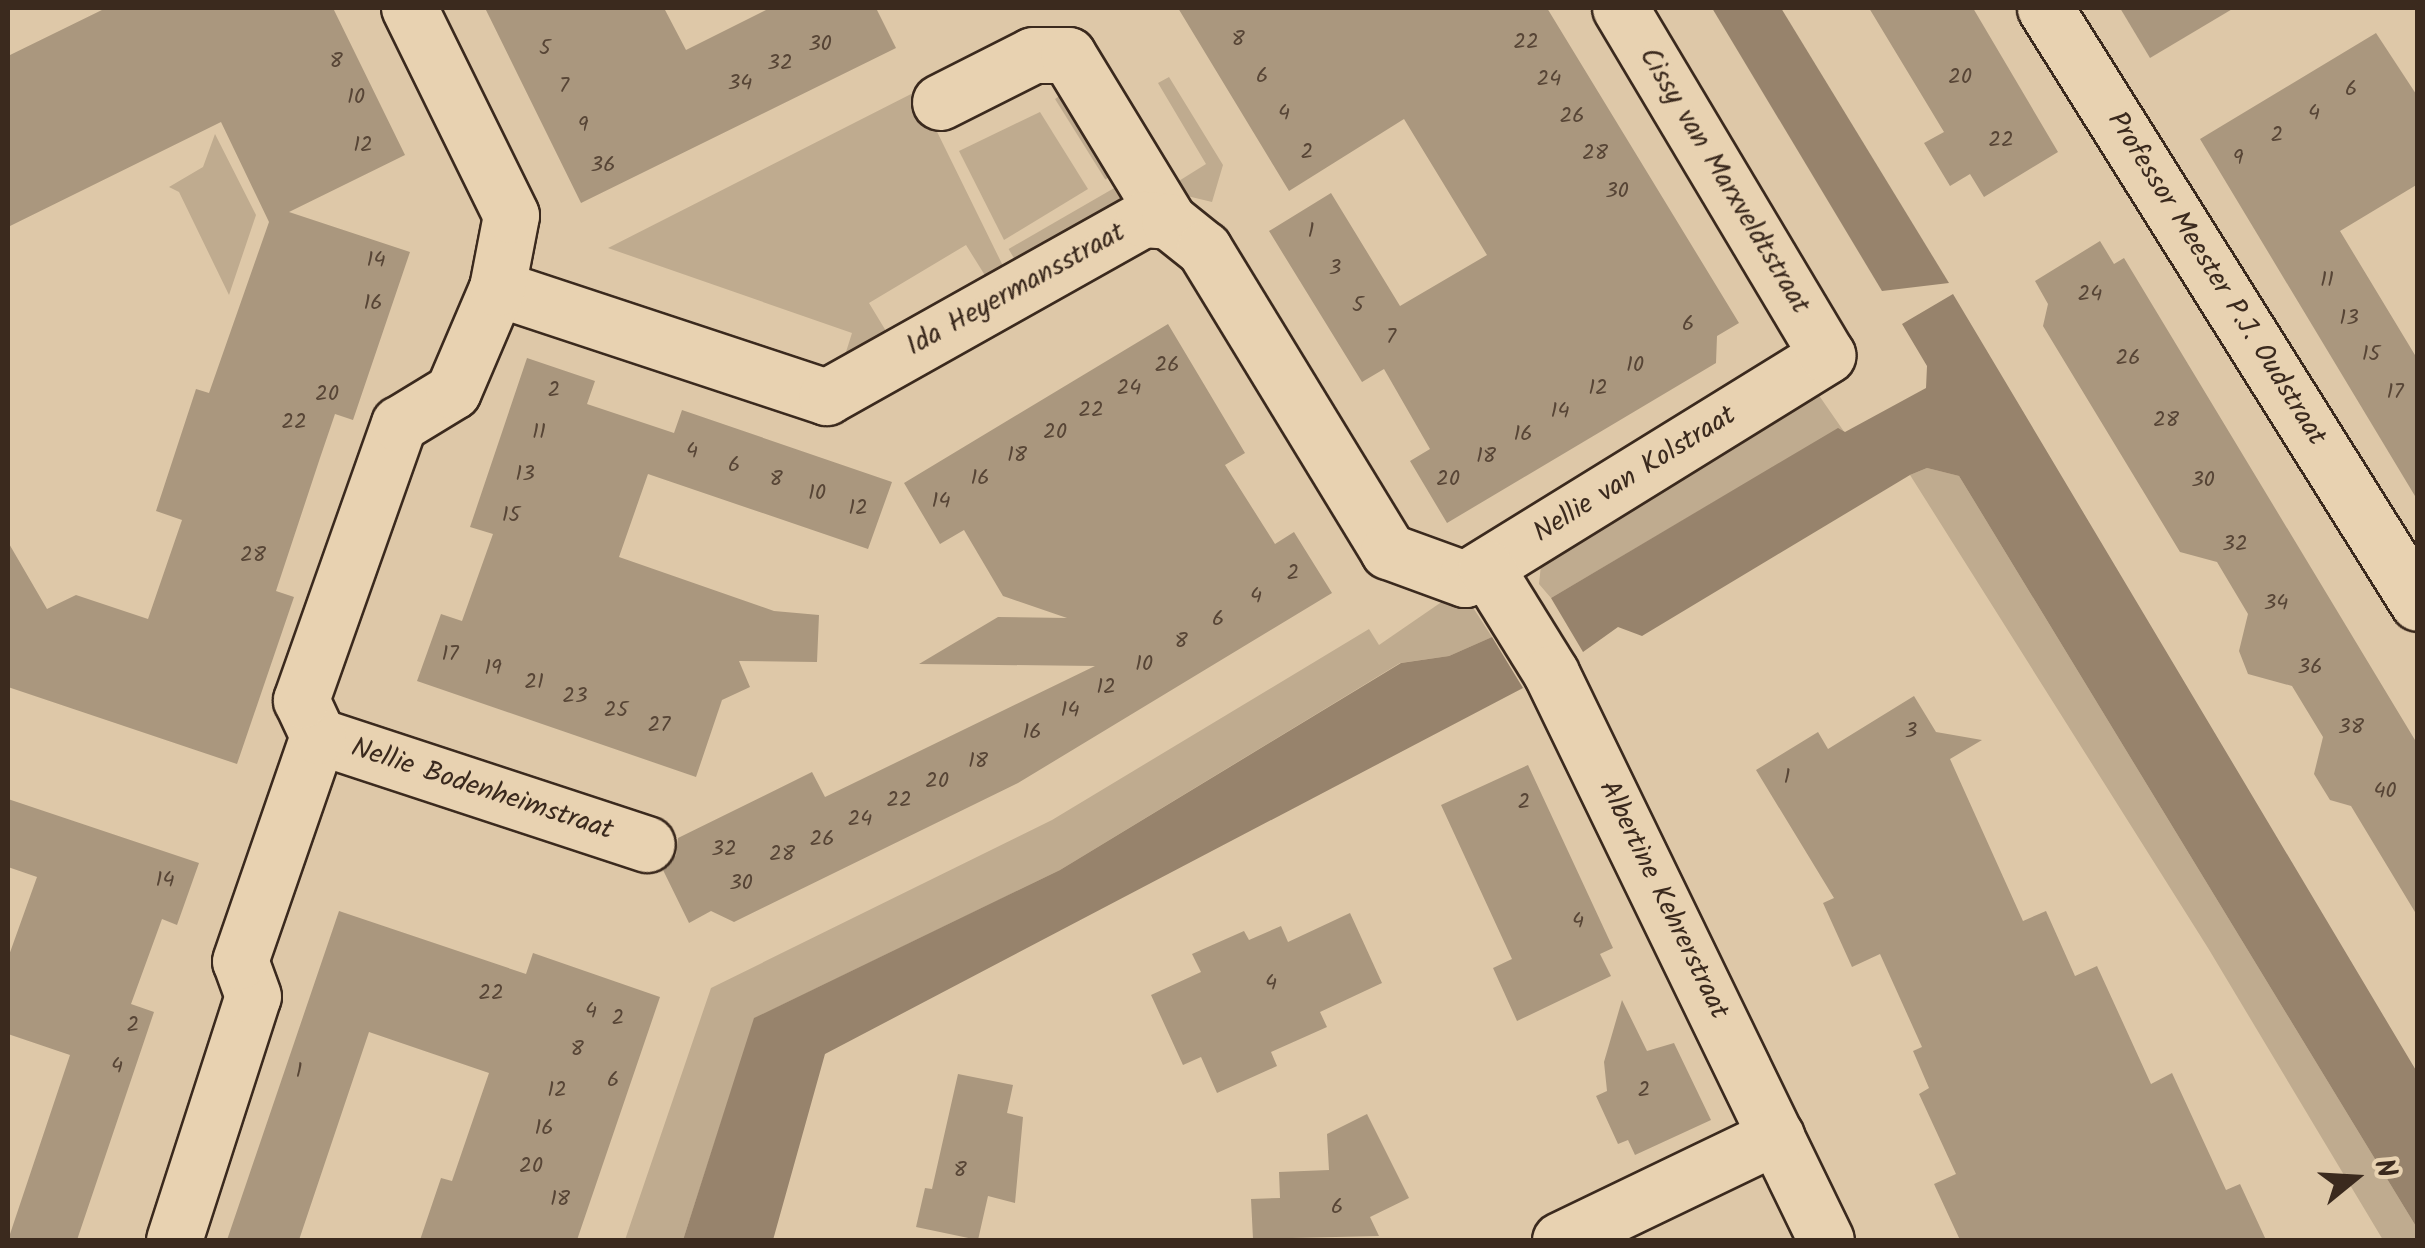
<!DOCTYPE html>
<html>
<head>
<meta charset="utf-8">
<style>
  body { margin:0 }
  #map { position:relative; width:2425px; height:1248px; overflow:hidden; background:#dec8a8; font-family:Kalam,sans-serif }
  div>[style] { position:absolute }
  [style*='--x'] { left:calc(var(--x)*1px); top:calc(var(--y)*1px); width:calc(var(--w)*1px); rotate:calc(var(--a)*1deg) }
  .green>* { inset:0; background:#bfab8f; transform-origin:0 0 }
  .water>* { inset:0; background:#97836c }
  .building>* { inset:0; background:#aa977e }
  .roads { filter:drop-shadow(2px 0 #3b2a1e) drop-shadow(-2px 0 #3b2a1e) drop-shadow(0 2px #3b2a1e) drop-shadow(0 -2px #3b2a1e) }
  .minor>* { height:55px; margin:-27.5px; padding:0 27.5px; transform-origin:27.5px; border-radius:27.5px; background:#e8d2b1 }
  span { translate:-50% -50%; white-space:nowrap; text-align:center; line-height:1.15; -webkit-text-stroke:8px #e8d2b1; paint-order:stroke }
  .number-label { font-size:22px; color:#574536 }
  .number-label span { -webkit-text-stroke-width:0 }
  .street-label { font-size:28px; color:#3b2a1e }
  .frame { position:absolute; inset:0; border:10px solid #3b2a1e; pointer-events:none }
  .north { position:absolute; left:2305px; top:1128px; width:100px; height:100px; -webkit-text-stroke:8px #e8d2b1; paint-order:stroke; rotate:72deg; font-size:28px; font-weight:700; line-height:40px; text-align:center; color:#3b2a1e }
  .north::after { content:''; display:block; margin:auto; width:35px; height:45px; background:#3b2a1e; clip-path:polygon(50% 0,100% 100%,50% 72%,0 100%) }
</style>
</head>
<body>
<div id="map">
  <div class="green">
    <div style="clip-path:polygon(1169px 77px,1223px 165px,1212px 202px,1179px 194px,1174px 184px,1206px 164px,1158px 83px)"></div>
    <div style="clip-path:polygon(917px 91px,1005px 270px,986px 277px,966px 245px,869px 303px,889px 336px,862px 357px,846px 352px,852px 333px,608px 248px)"></div>
    <div style="left:1066px;top:92px;width:95px;height:13px;rotate:58deg"></div>
    <div style="clip-path:polygon(1040px 112px,1088px 189px,1004px 240px,959px 151px)"></div>
    <div style="clip-path:polygon(215px 134px,256px 215px,229px 295px,179px 192px,169px 187px,203px 167px)"></div>
    <div style="left:1116px;top:187px;width:14px;height:124px;rotate:60deg"></div>
    <div style="clip-path:polygon(1818px 394px,1845px 433px,1838px 429px,1551px 598px,1539px 584px,1541px 565px)"></div>
    <div style="clip-path:polygon(1927px 468px,1959px 476px,2417px 1228px,2417px 1240px,2383px 1240px,2208px 948px,1910px 475px)"></div>
    <div style="clip-path:polygon(1443px 601px,1472px 606px,1492px 637px,1449px 656px,1400px 663px,1060px 870px,755px 1018px,683px 1240px,625px 1240px,711px 988px,1052px 820px,1369px 629px,1379px 645px)"></div>
  </div>
  <div class="water">
    <div style="clip-path:polygon(1712px 8px,1781px 8px,1949px 283px,1882px 291px)"></div>
    <div style="clip-path:polygon(1953px 294px,2417px 1072px,2417px 1228px,1959px 476px,1927px 468px,1910px 475px,1642px 636px,1618px 627px,1583px 652px,1551px 598px,1838px 428px,1845px 432px,1926px 388px,1927px 366px,1902px 324px)"></div>
    <div style="clip-path:polygon(1492px 637px,1523px 688px,825px 1054px,773px 1240px,683px 1240px,754px 1018px,1060px 870px,1401px 663px,1449px 656px)"></div>
  </div>
  <div class="building">
    <div style="clip-path:polygon(106px 8px,333px 8px,405px 155px,289px 212px,410px 252px,353px 420px,335px 414px,320px 458px,276px 591px,294px 597px,237px 764px,8px 687px,8px 542px,47px 609px,76px 595px,148px 619px,182px 520px,156px 511px,196px 389px,209px 393px,269px 222px,221px 122px,8px 227px,8px 56px)"></div>
    <div style="clip-path:polygon(485px 8px,664px 8px,686px 50px,770px 8px,876px 8px,896px 48px,581px 203px)"></div>
    <div style="clip-path:polygon(1178px 8px,1547px 8px,1739px 323px,1717px 336px,1716px 363px,1447px 523px,1410px 461px,1430px 449px,1384px 369px,1362px 382px,1269px 231px,1331px 193px,1400px 306px,1487px 255px,1404px 119px,1289px 191px)"></div>
    <div style="clip-path:polygon(1869px 8px,1973px 8px,2058px 152px,1984px 197px,1970px 174px,1950px 186px,1924px 143px,1944px 132px)"></div>
    <div style="clip-path:polygon(2120px 8px,2234px 8px,2150px 58px)"></div>
    <div style="clip-path:polygon(2376px 33px,2418px 97px,2418px 184px,2340px 231px,2418px 360px,2418px 501px,2200px 139px)"></div>
    <div style="clip-path:polygon(2100px 241px,2114px 264px,2124px 258px,2418px 745px,2418px 917px,2351px 806px,2330px 800px,2314px 774px,2323px 737px,2292px 686px,2248px 674px,2239px 651px,2248px 614px,2217px 562px,2180px 552px,2043px 326px,2048px 304px,2035px 281px)"></div>
    <div style="clip-path:polygon(1168px 324px,1245px 453px,1225px 465px,1275px 544px,1294px 532px,1332px 593px,1018px 783px,734px 922px,711px 911px,689px 923px,663px 870px,676px 855px,678px 838px,812px 772px,825px 797px,1095px 666px,919px 664px,998px 617px,1067px 618px,1003px 596px,964px 530px,940px 544px,904px 483px)"></div>
    <div style="clip-path:polygon(527px 358px,595px 381px,587px 404px,674px 433px,682px 410px,892px 482px,868px 549px,648px 474px,619px 557px,774px 611px,819px 615px,817px 662px,739px 661px,750px 687px,722px 700px,696px 777px,417px 681px,441px 614px,462px 621px,493px 534px,470px 527px)"></div>
    <div style="clip-path:polygon(1914px 696px,1936px 732px,1982px 740px,1950px 759px,2023px 921px,2046px 911px,2075px 976px,2097px 966px,2151px 1084px,2172px 1073px,2226px 1190px,2240px 1184px,2266px 1240px,1960px 1240px,1934px 1184px,1956px 1174px,1919px 1094px,1929px 1088px,1913px 1051px,1922px 1047px,1880px 954px,1852px 967px,1823px 903px,1834px 898px,1756px 770px,1818px 732px,1828px 749px)"></div>
    <div style="clip-path:polygon(1528px 765px,1613px 948px,1600px 954px,1611px 976px,1517px 1021px,1493px 968px,1512px 959px,1441px 805px)"></div>
    <div style="clip-path:polygon(8px 799px,199px 863px,177px 925px,162px 919px,131px 1004px,154px 1012px,77px 1240px,8px 1240px,70px 1055px,8px 1034px,8px 958px,37px 877px,8px 867px)"></div>
    <div style="clip-path:polygon(339px 911px,526px 974px,533px 953px,660px 997px,577px 1240px,420px 1240px,441px 1178px,452px 1181px,489px 1073px,369px 1032px,299px 1240px,227px 1240px)"></div>
    <div style="clip-path:polygon(1350px 913px,1382px 983px,1320px 1012px,1327px 1027px,1271px 1052px,1277px 1066px,1217px 1093px,1201px 1057px,1183px 1065px,1151px 995px,1201px 972px,1192px 954px,1244px 931px,1249px 940px,1281px 926px,1288px 942px)"></div>
    <div style="clip-path:polygon(1622px 1000px,1647px 1051px,1674px 1043px,1711px 1120px,1635px 1155px,1628px 1140px,1618px 1144px,1596px 1096px,1607px 1091px,1604px 1062px)"></div>
    <div style="clip-path:polygon(958px 1074px,1013px 1085px,1007px 1113px,1023px 1117px,1015px 1203px,988px 1196px,978px 1240px,916px 1227px,925px 1188px,932px 1189px)"></div>
    <div style="clip-path:polygon(1367px 1114px,1409px 1198px,1370px 1217px,1379px 1236px,1253px 1239px,1251px 1199px,1280px 1198px,1279px 1172px,1329px 1170px,1327px 1134px)"></div>
  </div>
  <div class="roads">
    <div class="minor">
      <div style="--x:2045;--y:8;--w:702;--a:57.92"></div>
      <div style="--x:940;--y:102;--w:104;--a:-26.8"></div>
      <div style="--x:1033;--y:55;--w:35;--a:0"></div>
      <div style="--x:1068;--y:55;--w:194;--a:58.7"></div>
      <div style="--x:497;--y:288;--w:347;--a:18.3"></div>
      <div style="--x:826;--y:397;--w:364;--a:-29.3"></div>
      <div style="--x:1143;--y:219;--w:26;--a:4"></div>
      <div style="--x:1169;--y:221;--w:45;--a:38.7"></div>
      <div style="--x:1204;--y:249;--w:354;--a:58.6"></div>
      <div style="--x:1388;--y:551;--w:82;--a:20"></div>
      <div style="--x:1465;--y:579;--w:426;--a:-31.7"></div>
      <div style="--x:1827;--y:355;--w:404;--a:-120.8"></div>
      <div style="--x:1486;--y:568;--w:123;--a:58.2"></div>
      <div style="--x:1551;--y:673;--w:630;--a:64.13"></div>
      <div style="--x:318;--y:736;--w:346;--a:18.2"></div>
      <div style="--x:174;--y:1240;--w:256;--a:-72.1"></div>
      <div style="--x:253;--y:996;--w:37;--a:-110"></div>
      <div style="--x:240;--y:961;--w:238;--a:-70.9"></div>
      <div style="--x:318;--y:736;--w:40;--a:-115"></div>
      <div style="--x:301;--y:700;--w:293;--a:-70.5"></div>
      <div style="--x:399;--y:424;--w:63;--a:-31.4"></div>
      <div style="--x:453;--y:391;--w:112;--a:-66.9"></div>
      <div style="--x:497;--y:288;--w:74;--a:-79.1"></div>
      <div style="--x:511;--y:215;--w:231;--a:-116.2"></div>
      <div style="--x:1560;--y:1240;--w:240;--a:-25.7"></div>
    </div>
  </div>
  <div class="number-label">
    <span style="left:1238px;top:40px">8</span>
    <span style="left:1526px;top:43px">22</span>
    <span style="left:820px;top:45px">30</span>
    <span style="left:545px;top:49px">5</span>
    <span style="left:336px;top:62px">8</span>
    <span style="left:780px;top:64px">32</span>
    <span style="left:1262px;top:77px">6</span>
    <span style="left:1960px;top:78px">20</span>
    <span style="left:1549px;top:80px">24</span>
    <span style="left:740px;top:84px">34</span>
    <span style="left:564px;top:87px">7</span>
    <span style="left:2351px;top:90px">6</span>
    <span style="left:356px;top:98px">10</span>
    <span style="left:1284px;top:114px">4</span>
    <span style="left:2314px;top:114px">4</span>
    <span style="left:1572px;top:117px">26</span>
    <span style="left:583px;top:126px">9</span>
    <span style="left:2277px;top:136px">2</span>
    <span style="left:2001px;top:141px">22</span>
    <span style="left:363px;top:146px">12</span>
    <span style="left:1307px;top:153px">2</span>
    <span style="left:1595px;top:154px">28</span>
    <span style="left:2238px;top:159px">9</span>
    <span style="left:603px;top:166px">36</span>
    <span style="left:1617px;top:192px">30</span>
    <span style="left:1311px;top:232px">1</span>
    <span style="left:376px;top:261px">14</span>
    <span style="left:1335px;top:269px">3</span>
    <span style="left:2327px;top:281px">11</span>
    <span style="left:2090px;top:295px">24</span>
    <span style="left:373px;top:304px">16</span>
    <span style="left:1358px;top:306px">5</span>
    <span style="left:2349px;top:319px">13</span>
    <span style="left:1688px;top:325px">6</span>
    <span style="left:1391px;top:338px">7</span>
    <span style="left:2371px;top:355px">15</span>
    <span style="left:2128px;top:359px">26</span>
    <span style="left:1167px;top:366px">26</span>
    <span style="left:1635px;top:366px">10</span>
    <span style="left:1129px;top:389px">24</span>
    <span style="left:1598px;top:389px">12</span>
    <span style="left:554px;top:391px">2</span>
    <span style="left:2395px;top:393px">17</span>
    <span style="left:327px;top:395px">20</span>
    <span style="left:1091px;top:411px">22</span>
    <span style="left:1560px;top:412px">14</span>
    <span style="left:2166px;top:421px">28</span>
    <span style="left:294px;top:423px">22</span>
    <span style="left:539px;top:433px">11</span>
    <span style="left:1055px;top:433px">20</span>
    <span style="left:1523px;top:435px">16</span>
    <span style="left:692px;top:452px">4</span>
    <span style="left:1017px;top:456px">18</span>
    <span style="left:1486px;top:457px">18</span>
    <span style="left:734px;top:466px">6</span>
    <span style="left:525px;top:475px">13</span>
    <span style="left:980px;top:479px">16</span>
    <span style="left:776px;top:480px">8</span>
    <span style="left:1448px;top:480px">20</span>
    <span style="left:2203px;top:481px">30</span>
    <span style="left:817px;top:494px">10</span>
    <span style="left:941px;top:502px">14</span>
    <span style="left:858px;top:509px">12</span>
    <span style="left:511px;top:516px">15</span>
    <span style="left:2235px;top:545px">32</span>
    <span style="left:253px;top:556px">28</span>
    <span style="left:1293px;top:574px">2</span>
    <span style="left:1256px;top:597px">4</span>
    <span style="left:2276px;top:604px">34</span>
    <span style="left:1218px;top:620px">6</span>
    <span style="left:1181px;top:642px">8</span>
    <span style="left:450px;top:655px">17</span>
    <span style="left:1144px;top:665px">10</span>
    <span style="left:2310px;top:668px">36</span>
    <span style="left:493px;top:669px">19</span>
    <span style="left:534px;top:683px">21</span>
    <span style="left:1106px;top:688px">12</span>
    <span style="left:575px;top:697px">23</span>
    <span style="left:616px;top:711px">25</span>
    <span style="left:1070px;top:711px">14</span>
    <span style="left:659px;top:726px">27</span>
    <span style="left:2351px;top:728px">38</span>
    <span style="left:1911px;top:732px">3</span>
    <span style="left:1032px;top:733px">16</span>
    <span style="left:978px;top:762px">18</span>
    <span style="left:1787px;top:778px">1</span>
    <span style="left:937px;top:782px">20</span>
    <span style="left:2385px;top:792px">40</span>
    <span style="left:899px;top:801px">22</span>
    <span style="left:1524px;top:803px">2</span>
    <span style="left:860px;top:820px">24</span>
    <span style="left:822px;top:840px">26</span>
    <span style="left:724px;top:850px">32</span>
    <span style="left:782px;top:855px">28</span>
    <span style="left:165px;top:881px">14</span>
    <span style="left:741px;top:884px">30</span>
    <span style="left:1578px;top:922px">4</span>
    <span style="left:1271px;top:984px">4</span>
    <span style="left:491px;top:994px">22</span>
    <span style="left:591px;top:1012px">4</span>
    <span style="left:618px;top:1019px">2</span>
    <span style="left:133px;top:1026px">2</span>
    <span style="left:577px;top:1050px">8</span>
    <span style="left:117px;top:1067px">4</span>
    <span style="left:299px;top:1072px">1</span>
    <span style="left:613px;top:1081px">6</span>
    <span style="left:557px;top:1091px">12</span>
    <span style="left:1644px;top:1091px">2</span>
    <span style="left:544px;top:1129px">16</span>
    <span style="left:531px;top:1167px">20</span>
    <span style="left:960px;top:1171px">8</span>
    <span style="left:560px;top:1200px">18</span>
    <span style="left:1337px;top:1208px">6</span>
  </div>
  <div class="street-label">
    <span style="left:1724px;top:181px;rotate:59deg">Cissy van Marxveldtstraat</span>
    <span style="left:2216px;top:279px;rotate:58deg">Professor Meester P.J. Oudstraat</span>
    <span style="left:1016px;top:290px;rotate:-29deg">Ida Heyermansstraat</span>
    <span style="left:1635px;top:475px;rotate:-32deg">Nellie van Kolstraat</span>
    <span style="left:482px;top:790px;rotate:18deg">Nellie Bodenheimstraat</span>
    <span style="left:1663px;top:900px;rotate:64deg">Albertine Kehrerstraat</span>
  </div>
  <div class="frame"></div>
  <div class="north">N</div>
</div>
</body>
</html>
